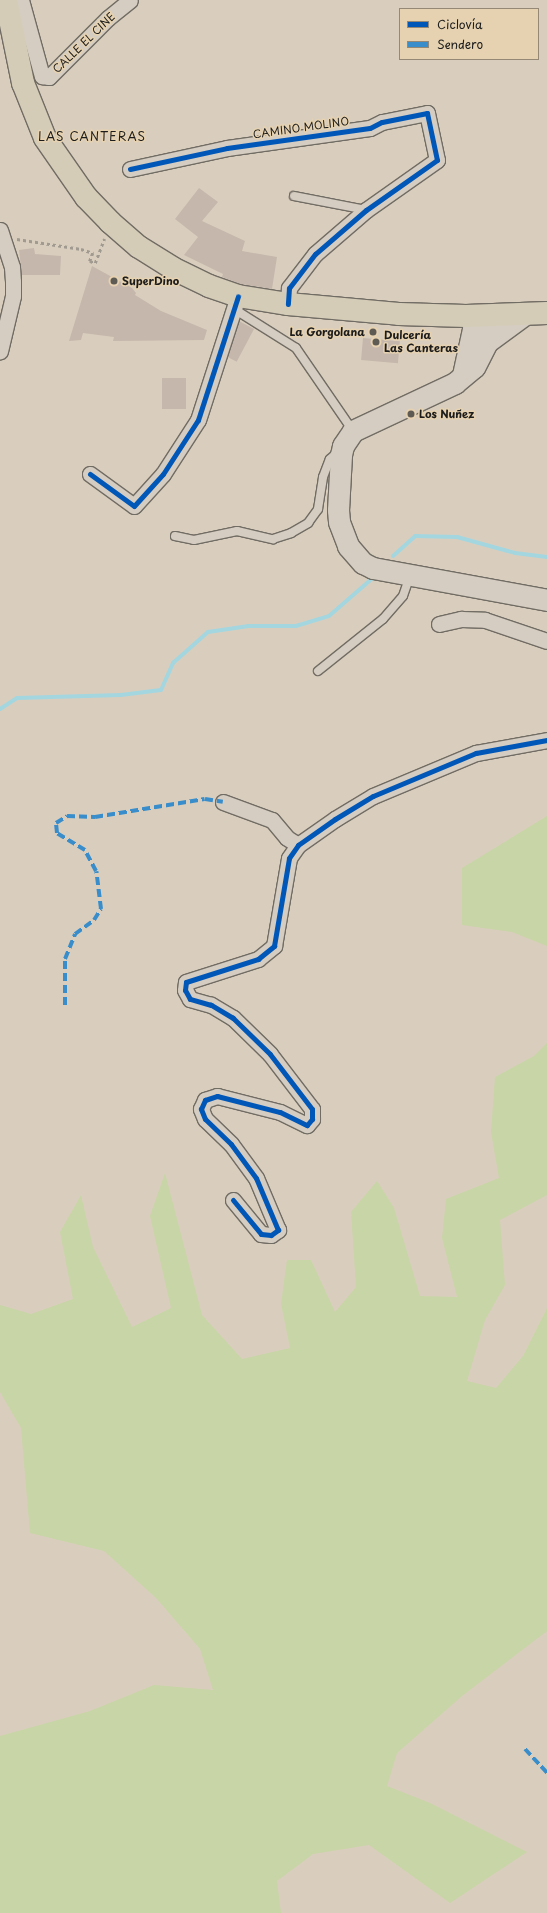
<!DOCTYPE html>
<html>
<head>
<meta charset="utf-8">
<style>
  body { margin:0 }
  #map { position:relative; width:547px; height:1913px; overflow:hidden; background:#d9cebd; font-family:"Playpen Sans",sans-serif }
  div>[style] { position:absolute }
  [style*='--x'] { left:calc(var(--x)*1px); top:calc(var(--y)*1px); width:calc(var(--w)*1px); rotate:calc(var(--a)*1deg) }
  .green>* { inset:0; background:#c8d5a6 }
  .stream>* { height:4px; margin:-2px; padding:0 2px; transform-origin:2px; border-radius:2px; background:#a4d6e0 }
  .building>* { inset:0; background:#c5b7ac; transform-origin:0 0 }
  .path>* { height:2.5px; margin-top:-1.25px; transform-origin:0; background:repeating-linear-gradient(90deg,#a19a90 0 3px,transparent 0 6px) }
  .roads { filter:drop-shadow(1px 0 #716c64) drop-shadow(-1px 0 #716c64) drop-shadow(0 1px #716c64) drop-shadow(0 -1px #716c64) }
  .lane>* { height:8px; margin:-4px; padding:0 4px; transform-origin:4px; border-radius:4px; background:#d5cdc1 }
  .street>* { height:15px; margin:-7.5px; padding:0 7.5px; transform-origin:7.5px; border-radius:7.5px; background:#d5cdc1 }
  .secondary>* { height:21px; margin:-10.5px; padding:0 10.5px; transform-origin:10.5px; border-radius:10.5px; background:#d5cdc1 }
  .primary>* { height:22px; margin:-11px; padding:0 11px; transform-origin:11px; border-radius:11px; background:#d5ccb8 }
  .quiet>* { height:4px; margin-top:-2px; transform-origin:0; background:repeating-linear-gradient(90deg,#388dca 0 8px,transparent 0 12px) }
  .cycleway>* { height:5px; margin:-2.5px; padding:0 2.5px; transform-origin:2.5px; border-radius:2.5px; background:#0057b8 }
  .dots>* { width:11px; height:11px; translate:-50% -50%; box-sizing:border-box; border:2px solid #e6d2b0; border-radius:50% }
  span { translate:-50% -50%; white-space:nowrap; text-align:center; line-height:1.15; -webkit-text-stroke:3px #e6d2b0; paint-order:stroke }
  .street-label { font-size:11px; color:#1c1c1c }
  .poi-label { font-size:11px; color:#1c1c1c; font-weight:700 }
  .left { translate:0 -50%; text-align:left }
  .right { translate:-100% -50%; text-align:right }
  .neighbourhood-label { font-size:12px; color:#1c1c1c; letter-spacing:1px }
  .legend { position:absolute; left:399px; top:8px; width:140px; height:52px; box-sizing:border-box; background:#e6d2b0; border:1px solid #958975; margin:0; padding:5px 7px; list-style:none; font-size:12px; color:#1c1c1c }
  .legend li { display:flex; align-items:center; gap:8px; height:20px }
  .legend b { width:20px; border:1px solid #958975 }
</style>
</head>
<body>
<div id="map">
  <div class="green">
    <div style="clip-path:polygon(547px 816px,547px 946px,512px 932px,462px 925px,462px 868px)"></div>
    <div style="clip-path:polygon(547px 1043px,547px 1195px,500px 1220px,505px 1285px,485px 1320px,467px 1381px,496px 1388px,523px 1356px,547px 1308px,547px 1631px,462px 1696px,397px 1753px,387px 1786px,430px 1803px,527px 1852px,450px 1903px,369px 1845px,313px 1854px,277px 1881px,281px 1913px,0 1913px,0 1736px,90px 1711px,154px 1685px,213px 1690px,200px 1649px,156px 1598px,104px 1551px,30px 1533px,21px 1428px,0 1392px,0 1305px,31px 1314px,73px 1299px,60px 1232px,81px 1195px,93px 1247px,132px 1327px,171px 1308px,150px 1216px,165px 1173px,202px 1315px,242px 1359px,290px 1348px,281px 1304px,287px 1260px,311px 1260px,335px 1312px,356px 1287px,351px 1212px,377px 1181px,394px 1208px,420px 1296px,457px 1297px,442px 1238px,446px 1199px,499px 1178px,491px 1132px,495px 1077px,534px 1056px)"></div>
  </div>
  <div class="stream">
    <div style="--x:393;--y:556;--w:30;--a:-42"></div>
    <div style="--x:415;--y:536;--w:42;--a:1.4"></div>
    <div style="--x:457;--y:537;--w:60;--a:15.4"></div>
    <div style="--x:515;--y:553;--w:32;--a:7"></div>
    <div style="--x:0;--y:709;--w:20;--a:-33"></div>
    <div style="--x:17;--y:698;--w:104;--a:-1.7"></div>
    <div style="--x:121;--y:695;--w:40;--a:-7.1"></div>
    <div style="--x:161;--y:690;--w:30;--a:-66"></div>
    <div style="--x:173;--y:663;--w:47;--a:-41.5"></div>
    <div style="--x:208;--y:632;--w:41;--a:-8.3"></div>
    <div style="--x:249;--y:626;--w:47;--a:0"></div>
    <div style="--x:296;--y:626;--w:34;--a:-17"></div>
    <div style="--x:329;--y:616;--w:61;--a:-41"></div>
  </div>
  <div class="building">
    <div style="clip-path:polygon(199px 188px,218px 202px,202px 221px,245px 241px,242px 251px,277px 257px,272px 289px,241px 284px,222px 277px,223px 274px,184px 255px,198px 237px,175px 219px)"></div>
    <div style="clip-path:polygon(34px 248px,35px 254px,61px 256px,60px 275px,22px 275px,19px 250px)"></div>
    <div style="clip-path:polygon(92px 266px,132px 288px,136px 293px,135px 295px,161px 311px,207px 330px,204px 340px,113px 341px,114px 337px,83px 333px,81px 340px,69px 341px)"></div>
    <div style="left:239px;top:321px;width:17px;height:37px;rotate:28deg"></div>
    <div style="left:363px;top:338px;width:37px;height:22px;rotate:5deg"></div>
    <div style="left:162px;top:378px;width:24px;height:31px"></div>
  </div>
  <div class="path">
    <div style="--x:17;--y:239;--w:65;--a:8.9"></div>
    <div style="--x:81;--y:249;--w:13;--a:18"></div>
    <div style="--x:93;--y:253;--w:9;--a:111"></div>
    <div style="--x:90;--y:261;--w:5;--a:22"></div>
    <div style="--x:95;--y:263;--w:26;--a:-69"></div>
  </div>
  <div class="roads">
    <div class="lane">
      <div style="--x:294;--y:196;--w:73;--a:11"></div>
      <div style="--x:234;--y:309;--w:73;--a:32.2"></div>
      <div style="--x:296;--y:348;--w:101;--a:55.5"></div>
      <div style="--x:175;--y:536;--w:19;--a:12"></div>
      <div style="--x:194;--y:540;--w:44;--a:-11.8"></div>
      <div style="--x:237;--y:531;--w:37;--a:13"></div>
      <div style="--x:273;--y:539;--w:19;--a:-18"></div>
      <div style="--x:291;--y:533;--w:20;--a:-30"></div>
      <div style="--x:308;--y:523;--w:17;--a:-54"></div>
      <div style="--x:318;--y:509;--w:32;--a:-81"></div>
      <div style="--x:323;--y:477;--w:19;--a:-69"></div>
      <div style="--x:330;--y:459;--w:9;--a:-41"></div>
      <div style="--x:318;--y:671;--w:83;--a:-38.7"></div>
      <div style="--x:383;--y:619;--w:30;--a:-49"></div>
      <div style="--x:403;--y:596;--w:21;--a:-71"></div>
    </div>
    <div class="street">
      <div style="--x:21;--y:0;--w:79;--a:74.6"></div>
      <div style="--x:42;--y:76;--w:7;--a:8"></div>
      <div style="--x:49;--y:77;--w:83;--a:-45"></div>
      <div style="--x:108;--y:18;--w:28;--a:-39"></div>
      <div style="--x:130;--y:169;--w:99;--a:-12.2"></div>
      <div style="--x:227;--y:148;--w:144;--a:-8"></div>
      <div style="--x:370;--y:128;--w:13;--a:-27"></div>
      <div style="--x:382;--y:122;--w:46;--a:-11.3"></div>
      <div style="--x:427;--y:113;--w:48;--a:78"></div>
      <div style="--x:437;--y:160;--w:87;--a:144.8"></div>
      <div style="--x:366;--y:210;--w:67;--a:139.2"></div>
      <div style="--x:315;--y:254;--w:43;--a:127.4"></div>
      <div style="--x:289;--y:288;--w:16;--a:94"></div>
      <div style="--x:0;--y:230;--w:39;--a:72"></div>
      <div style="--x:12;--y:267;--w:15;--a:86"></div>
      <div style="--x:13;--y:282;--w:14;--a:90"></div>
      <div style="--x:13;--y:296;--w:57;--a:103.3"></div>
      <div style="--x:90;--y:474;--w:54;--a:36"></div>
      <div style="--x:134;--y:506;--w:43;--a:-47.8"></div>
      <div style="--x:163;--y:474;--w:64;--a:-57.1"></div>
      <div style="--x:198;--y:420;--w:130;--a:-72.1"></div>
      <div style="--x:439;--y:624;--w:23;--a:-13"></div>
      <div style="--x:461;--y:619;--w:24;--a:2"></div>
      <div style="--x:485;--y:620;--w:65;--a:18.7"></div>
      <div style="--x:223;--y:802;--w:52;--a:20.2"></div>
      <div style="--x:272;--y:820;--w:23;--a:50"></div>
      <div style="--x:287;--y:838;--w:13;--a:32"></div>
      <div style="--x:233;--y:1200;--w:44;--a:50.5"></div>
      <div style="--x:261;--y:1234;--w:10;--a:6"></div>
      <div style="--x:271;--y:1235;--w:9;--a:-36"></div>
      <div style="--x:278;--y:1230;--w:56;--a:-112.9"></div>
      <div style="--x:256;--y:1178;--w:42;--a:-126.3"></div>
      <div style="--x:231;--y:1144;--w:36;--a:-136"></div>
      <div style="--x:205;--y:1119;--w:11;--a:-112"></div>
      <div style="--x:201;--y:1109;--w:10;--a:-66"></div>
      <div style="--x:205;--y:1100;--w:13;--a:-18"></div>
      <div style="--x:217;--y:1096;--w:65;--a:14.3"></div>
      <div style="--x:280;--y:1112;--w:30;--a:26"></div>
      <div style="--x:307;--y:1125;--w:8;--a:-50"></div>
      <div style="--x:312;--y:1119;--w:10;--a:-90"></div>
      <div style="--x:312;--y:1109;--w:69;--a:-127.4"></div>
      <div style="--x:270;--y:1054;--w:52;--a:-135.8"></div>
      <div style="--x:233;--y:1018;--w:26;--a:-149"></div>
      <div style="--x:211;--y:1005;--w:22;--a:-164"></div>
      <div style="--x:190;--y:999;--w:10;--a:-119"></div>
      <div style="--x:185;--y:990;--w:8;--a:-83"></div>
      <div style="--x:186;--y:982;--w:76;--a:-17.7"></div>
      <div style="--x:258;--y:959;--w:21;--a:-39"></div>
      <div style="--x:274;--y:946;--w:89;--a:-80.3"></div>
      <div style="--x:289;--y:858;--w:16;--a:-55"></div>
      <div style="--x:298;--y:845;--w:45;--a:-35.1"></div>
      <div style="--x:335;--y:819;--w:44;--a:-31.2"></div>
      <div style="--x:373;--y:796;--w:112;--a:-22.7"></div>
      <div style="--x:476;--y:753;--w:72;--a:-10.4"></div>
    </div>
    <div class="secondary">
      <div style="--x:525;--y:314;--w:47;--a:143.6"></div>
      <div style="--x:487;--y:342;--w:28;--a:117"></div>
      <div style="--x:474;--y:367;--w:25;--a:140"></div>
      <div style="--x:455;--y:383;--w:113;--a:154.8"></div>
      <div style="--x:353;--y:431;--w:18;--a:124"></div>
      <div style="--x:343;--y:446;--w:9;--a:103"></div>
      <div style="--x:341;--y:455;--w:55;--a:93.1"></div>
      <div style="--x:338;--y:510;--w:12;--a:85"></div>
      <div style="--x:339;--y:522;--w:26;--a:69"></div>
      <div style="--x:348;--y:546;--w:23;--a:49"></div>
      <div style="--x:363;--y:563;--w:11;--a:27"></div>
      <div style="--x:373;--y:568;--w:177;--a:10.4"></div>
      <div style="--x:463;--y:375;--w:47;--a:-77.7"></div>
      <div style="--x:473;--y:329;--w:21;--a:-37"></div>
    </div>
    <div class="primary">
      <div style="--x:6;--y:0;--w:85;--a:78.4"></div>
      <div style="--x:23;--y:83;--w:59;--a:68.2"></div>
      <div style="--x:45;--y:138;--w:72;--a:55.2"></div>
      <div style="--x:86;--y:197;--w:35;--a:46"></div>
      <div style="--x:110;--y:222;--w:38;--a:41"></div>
      <div style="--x:139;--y:247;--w:39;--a:32"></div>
      <div style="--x:172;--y:268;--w:41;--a:25.9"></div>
      <div style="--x:209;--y:286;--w:31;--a:19"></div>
      <div style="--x:238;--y:296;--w:51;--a:9.1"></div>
      <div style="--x:288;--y:304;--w:111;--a:5.1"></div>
      <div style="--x:399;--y:314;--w:67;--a:1.7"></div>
      <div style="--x:466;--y:316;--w:81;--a:-2.1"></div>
    </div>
  </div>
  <div class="quiet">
    <div style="--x:65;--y:1005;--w:46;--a:-90"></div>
    <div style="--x:65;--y:959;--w:27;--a:-68"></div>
    <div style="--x:75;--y:934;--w:24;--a:-36"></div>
    <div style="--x:94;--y:920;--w:13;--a:-58"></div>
    <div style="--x:101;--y:909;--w:38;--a:-97"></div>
    <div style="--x:96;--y:871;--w:24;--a:-118"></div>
    <div style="--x:85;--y:850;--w:33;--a:-149"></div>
    <div style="--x:57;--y:833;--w:10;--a:-96"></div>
    <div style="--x:56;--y:823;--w:13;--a:-32"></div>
    <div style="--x:67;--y:816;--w:28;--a:2"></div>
    <div style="--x:95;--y:817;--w:111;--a:-9.3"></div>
    <div style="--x:205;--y:799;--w:18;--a:9"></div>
    <div style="--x:525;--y:1749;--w:33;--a:47"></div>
  </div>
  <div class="cycleway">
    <div style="--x:130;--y:169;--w:99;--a:-12.2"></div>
    <div style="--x:227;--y:148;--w:144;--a:-8"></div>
    <div style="--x:370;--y:128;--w:13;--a:-27"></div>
    <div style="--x:382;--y:122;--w:46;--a:-11.3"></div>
    <div style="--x:427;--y:113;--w:48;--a:78"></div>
    <div style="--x:437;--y:160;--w:87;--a:144.8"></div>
    <div style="--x:366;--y:210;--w:67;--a:139.2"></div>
    <div style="--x:315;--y:254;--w:43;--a:127.4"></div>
    <div style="--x:289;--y:288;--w:16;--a:94"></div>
    <div style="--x:90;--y:474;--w:54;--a:36"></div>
    <div style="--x:134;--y:506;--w:43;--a:-47.8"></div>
    <div style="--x:163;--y:474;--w:64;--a:-57.1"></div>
    <div style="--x:198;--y:420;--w:130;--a:-72.1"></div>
    <div style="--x:233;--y:1200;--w:44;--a:50.5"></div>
    <div style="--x:261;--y:1234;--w:10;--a:6"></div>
    <div style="--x:271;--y:1235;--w:9;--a:-36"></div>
    <div style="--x:278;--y:1230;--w:56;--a:-112.9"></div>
    <div style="--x:256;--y:1178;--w:42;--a:-126.3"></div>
    <div style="--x:231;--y:1144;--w:36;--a:-136"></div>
    <div style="--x:205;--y:1119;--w:11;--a:-112"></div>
    <div style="--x:201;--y:1109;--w:10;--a:-66"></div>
    <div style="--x:205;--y:1100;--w:13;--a:-18"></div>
    <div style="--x:217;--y:1096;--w:65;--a:14.3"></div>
    <div style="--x:280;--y:1112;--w:30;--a:26"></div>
    <div style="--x:307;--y:1125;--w:8;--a:-50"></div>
    <div style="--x:312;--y:1119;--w:10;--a:-90"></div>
    <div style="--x:312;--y:1109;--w:69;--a:-127.4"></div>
    <div style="--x:270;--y:1054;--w:52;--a:-135.8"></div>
    <div style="--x:233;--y:1018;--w:26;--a:-149"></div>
    <div style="--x:211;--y:1005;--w:22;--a:-164"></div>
    <div style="--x:190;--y:999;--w:10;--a:-119"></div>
    <div style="--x:185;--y:990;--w:8;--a:-83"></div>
    <div style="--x:186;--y:982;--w:76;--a:-17.7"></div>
    <div style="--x:258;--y:959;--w:21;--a:-39"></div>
    <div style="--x:274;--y:946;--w:89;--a:-80.3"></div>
    <div style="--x:289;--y:858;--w:16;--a:-55"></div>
    <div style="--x:298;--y:845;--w:45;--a:-35.1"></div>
    <div style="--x:335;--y:819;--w:44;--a:-31.2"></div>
    <div style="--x:373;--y:796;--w:112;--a:-22.7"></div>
    <div style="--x:476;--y:753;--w:72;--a:-10.4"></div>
  </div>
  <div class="dots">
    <div style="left:114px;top:281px;background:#5e5a54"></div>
    <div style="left:373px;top:332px;background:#5e5a54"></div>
    <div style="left:376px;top:342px;background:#5e5a54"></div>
    <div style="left:411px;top:414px;background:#5e5a54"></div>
  </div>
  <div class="street-label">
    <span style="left:84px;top:43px;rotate:-44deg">CALLE EL CINE</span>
    <span style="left:301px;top:128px;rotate:-8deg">CAMINO MOLINO</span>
  </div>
  <div class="poi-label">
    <span class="left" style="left:122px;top:281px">SuperDino</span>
    <span class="right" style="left:365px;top:332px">La Gorgolana</span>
    <span class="left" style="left:384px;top:342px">Dulcería<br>Las Canteras</span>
    <span class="left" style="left:419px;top:414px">Los Nuñez</span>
  </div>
  <div class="neighbourhood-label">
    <span style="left:92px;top:137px">LAS CANTERAS</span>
  </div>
  <ul class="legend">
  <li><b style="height:5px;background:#0057b8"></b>Ciclovía</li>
  <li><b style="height:5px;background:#388dca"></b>Sendero</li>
  </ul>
</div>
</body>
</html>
